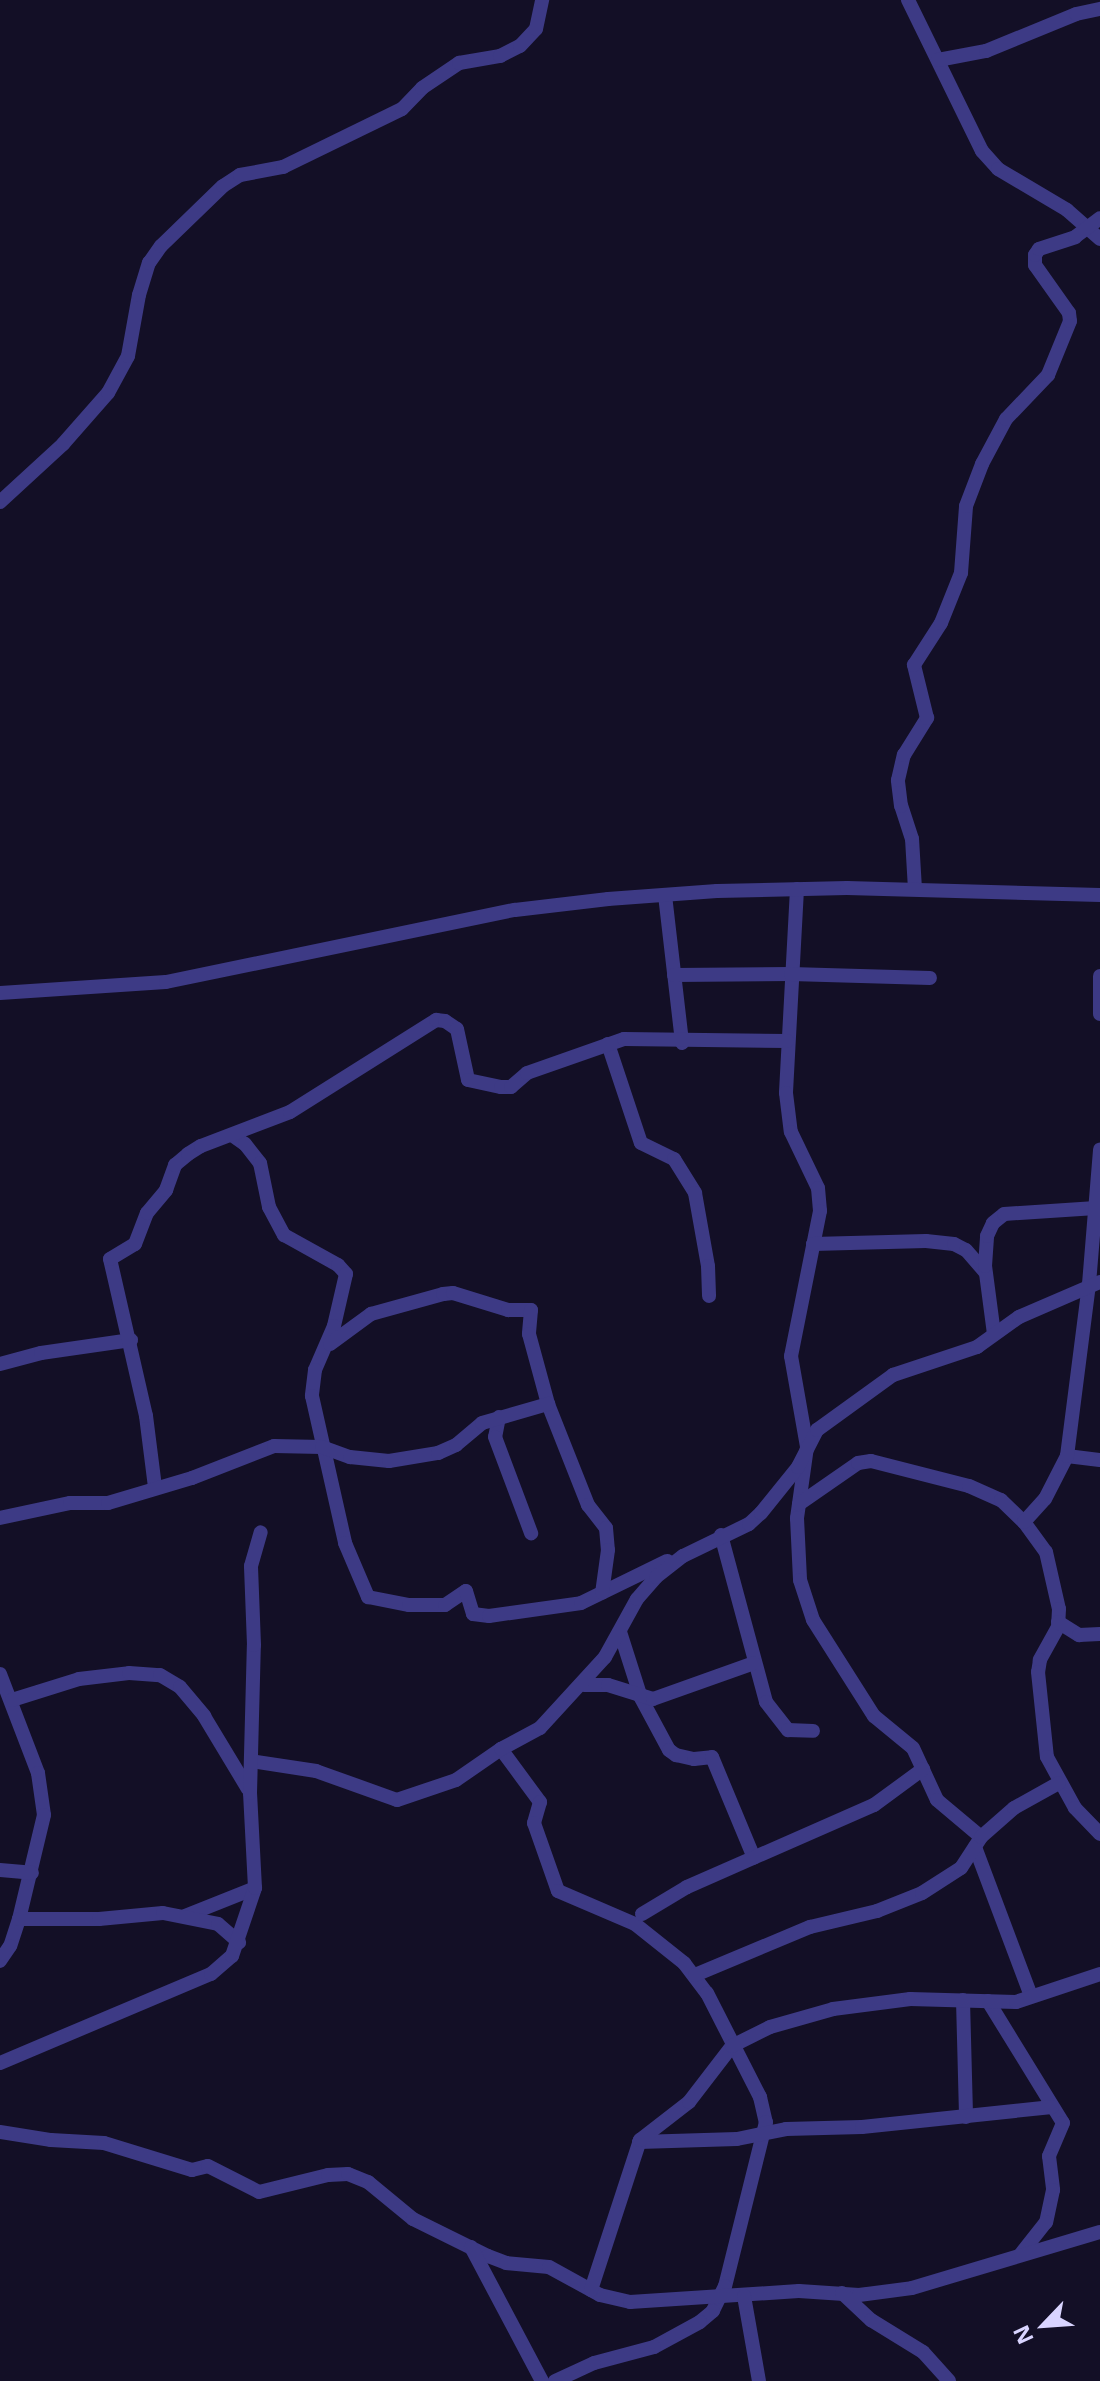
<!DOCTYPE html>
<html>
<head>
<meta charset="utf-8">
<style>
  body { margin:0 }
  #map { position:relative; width:1100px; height:2381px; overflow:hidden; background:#130f26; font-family:"Noto Sans",sans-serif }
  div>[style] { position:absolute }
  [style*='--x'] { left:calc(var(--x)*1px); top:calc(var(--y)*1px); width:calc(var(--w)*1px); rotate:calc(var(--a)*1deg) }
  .minor>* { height:14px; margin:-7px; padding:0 7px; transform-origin:7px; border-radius:7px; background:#3d3a85 }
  span { translate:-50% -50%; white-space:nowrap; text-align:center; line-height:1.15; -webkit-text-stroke:6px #130f26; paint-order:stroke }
  .north { position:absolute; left:1004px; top:2285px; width:80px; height:80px; -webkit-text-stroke:6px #130f26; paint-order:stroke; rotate:245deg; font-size:22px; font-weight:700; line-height:32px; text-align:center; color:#d9d4ff }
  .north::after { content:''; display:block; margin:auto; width:28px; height:36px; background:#d9d4ff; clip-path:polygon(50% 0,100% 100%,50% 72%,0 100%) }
</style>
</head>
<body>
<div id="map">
  <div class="minor">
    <div style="--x:908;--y:0;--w:168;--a:63.9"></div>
    <div style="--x:982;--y:151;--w:24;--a:48"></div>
    <div style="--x:998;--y:169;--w:80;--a:30.7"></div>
    <div style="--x:1067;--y:210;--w:44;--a:41.3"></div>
    <div style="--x:938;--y:60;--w:49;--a:-10.6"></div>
    <div style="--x:986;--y:51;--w:97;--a:-22.3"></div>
    <div style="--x:1076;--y:14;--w:25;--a:-12"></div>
    <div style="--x:0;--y:502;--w:86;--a:-42.6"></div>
    <div style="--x:63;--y:444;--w:68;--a:-48.6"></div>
    <div style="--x:108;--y:393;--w:42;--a:-61.6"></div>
    <div style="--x:128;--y:356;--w:62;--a:-79.8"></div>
    <div style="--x:139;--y:295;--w:34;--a:-73"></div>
    <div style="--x:149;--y:263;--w:21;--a:-55"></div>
    <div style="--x:161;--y:246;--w:86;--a:-44.1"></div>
    <div style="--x:223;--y:186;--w:20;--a:-33"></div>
    <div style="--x:240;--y:175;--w:44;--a:-10.5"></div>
    <div style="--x:283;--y:167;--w:132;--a:-26"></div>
    <div style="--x:402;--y:109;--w:29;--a:-46"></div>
    <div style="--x:422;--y:88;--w:45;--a:-34"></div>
    <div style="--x:459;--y:63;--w:42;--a:-9.7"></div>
    <div style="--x:500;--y:56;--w:22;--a:-27"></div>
    <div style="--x:520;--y:46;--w:23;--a:-47"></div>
    <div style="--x:536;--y:29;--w:30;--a:-78"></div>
    <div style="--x:797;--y:889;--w:204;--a:93.1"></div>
    <div style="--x:786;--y:1093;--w:39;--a:83"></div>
    <div style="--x:791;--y:1132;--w:62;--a:64.3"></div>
    <div style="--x:818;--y:1188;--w:23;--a:85"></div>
    <div style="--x:820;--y:1211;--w:148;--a:101.3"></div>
    <div style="--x:791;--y:1356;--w:92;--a:80"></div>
    <div style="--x:807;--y:1447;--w:72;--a:98"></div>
    <div style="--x:797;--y:1518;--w:62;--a:87.2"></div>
    <div style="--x:800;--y:1580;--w:42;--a:72"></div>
    <div style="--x:813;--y:1620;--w:114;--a:57.6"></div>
    <div style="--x:874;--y:1716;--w:50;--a:39.4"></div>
    <div style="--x:913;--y:1748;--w:57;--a:65.2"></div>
    <div style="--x:937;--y:1800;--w:57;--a:40.1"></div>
    <div style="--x:915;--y:889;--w:50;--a:-93.4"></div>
    <div style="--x:912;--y:839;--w:35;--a:-108"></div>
    <div style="--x:901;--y:806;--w:26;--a:-97"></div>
    <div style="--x:898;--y:780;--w:26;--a:-77"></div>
    <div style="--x:904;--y:755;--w:44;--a:-58.1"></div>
    <div style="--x:927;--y:718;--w:55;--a:-103.8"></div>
    <div style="--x:914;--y:665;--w:50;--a:-57.3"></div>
    <div style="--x:941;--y:623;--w:54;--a:-68.2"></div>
    <div style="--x:961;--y:573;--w:67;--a:-85.7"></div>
    <div style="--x:966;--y:506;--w:45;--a:-69.1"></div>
    <div style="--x:982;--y:464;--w:51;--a:-61.9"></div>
    <div style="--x:1006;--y:419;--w:61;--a:-46.3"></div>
    <div style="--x:1048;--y:375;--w:58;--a:-67.8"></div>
    <div style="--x:1070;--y:321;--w:8;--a:-97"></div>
    <div style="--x:1069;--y:313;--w:59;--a:-125.3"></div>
    <div style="--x:1035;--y:265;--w:10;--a:-90"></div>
    <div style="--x:1035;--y:255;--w:7;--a:-56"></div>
    <div style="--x:1039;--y:249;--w:38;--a:-18"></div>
    <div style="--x:1075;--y:237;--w:31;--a:-37"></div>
    <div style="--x:665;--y:895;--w:149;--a:83.4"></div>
    <div style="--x:674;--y:975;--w:117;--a:-0.5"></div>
    <div style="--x:791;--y:974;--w:139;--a:1.6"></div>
    <div style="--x:1100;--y:976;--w:38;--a:90"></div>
    <div style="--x:0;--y:993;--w:166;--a:-3.8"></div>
    <div style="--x:166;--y:982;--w:356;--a:-11.7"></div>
    <div style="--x:515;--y:910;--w:94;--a:-6.7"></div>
    <div style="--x:608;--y:899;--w:109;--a:-4.2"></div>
    <div style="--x:717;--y:891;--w:130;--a:-1.3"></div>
    <div style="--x:847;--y:888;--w:253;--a:1.6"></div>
    <div style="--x:608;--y:1044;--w:104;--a:71.6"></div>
    <div style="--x:641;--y:1143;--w:37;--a:26"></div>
    <div style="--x:674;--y:1159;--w:40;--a:58"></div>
    <div style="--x:695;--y:1193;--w:74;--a:79.9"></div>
    <div style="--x:708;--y:1266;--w:30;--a:88"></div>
    <div style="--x:232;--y:1135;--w:16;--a:35"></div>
    <div style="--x:245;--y:1144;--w:24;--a:52"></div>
    <div style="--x:260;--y:1163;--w:45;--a:78.4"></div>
    <div style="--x:269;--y:1207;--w:32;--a:62"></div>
    <div style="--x:284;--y:1235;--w:62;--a:29.1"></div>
    <div style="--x:338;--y:1265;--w:12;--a:48"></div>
    <div style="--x:346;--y:1274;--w:53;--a:103"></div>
    <div style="--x:334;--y:1326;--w:48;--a:113.4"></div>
    <div style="--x:315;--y:1370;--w:26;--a:97"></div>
    <div style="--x:312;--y:1396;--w:151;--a:77.3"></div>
    <div style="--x:345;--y:1543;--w:59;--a:66.9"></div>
    <div style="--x:368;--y:1597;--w:42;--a:11"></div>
    <div style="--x:409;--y:1605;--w:36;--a:0"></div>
    <div style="--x:445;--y:1605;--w:25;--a:-34"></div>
    <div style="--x:466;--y:1591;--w:24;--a:73"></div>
    <div style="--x:473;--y:1614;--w:16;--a:7"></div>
    <div style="--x:489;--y:1616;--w:93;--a:-8"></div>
    <div style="--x:581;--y:1603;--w:96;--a:-26"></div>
    <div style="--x:813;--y:1244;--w:113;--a:-1.5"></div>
    <div style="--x:926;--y:1241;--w:28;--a:6"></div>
    <div style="--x:954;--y:1244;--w:13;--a:27"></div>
    <div style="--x:966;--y:1250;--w:29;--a:49"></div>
    <div style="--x:994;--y:1334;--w:69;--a:-97.5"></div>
    <div style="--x:985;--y:1266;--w:30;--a:-86"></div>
    <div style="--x:987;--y:1236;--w:14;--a:-65"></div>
    <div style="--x:993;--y:1223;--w:14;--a:-39"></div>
    <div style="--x:1004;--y:1214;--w:92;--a:-3.7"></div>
    <div style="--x:330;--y:1344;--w:51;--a:-36.2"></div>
    <div style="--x:371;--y:1314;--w:75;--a:-15.5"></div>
    <div style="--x:443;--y:1294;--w:10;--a:-6"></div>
    <div style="--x:453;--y:1293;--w:58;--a:17.2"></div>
    <div style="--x:508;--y:1310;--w:23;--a:0"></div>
    <div style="--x:531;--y:1310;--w:24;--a:95"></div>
    <div style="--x:529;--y:1334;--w:73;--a:74.8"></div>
    <div style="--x:548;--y:1404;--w:109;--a:68.4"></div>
    <div style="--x:588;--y:1505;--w:29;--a:52"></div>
    <div style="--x:606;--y:1528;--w:22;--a:85"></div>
    <div style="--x:608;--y:1550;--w:43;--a:97.9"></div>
    <div style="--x:0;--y:1364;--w:42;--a:-15"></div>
    <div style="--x:41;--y:1353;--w:91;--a:-8.2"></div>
    <div style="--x:499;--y:1417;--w:20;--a:101"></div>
    <div style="--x:495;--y:1437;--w:103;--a:69.4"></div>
    <div style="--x:1067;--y:1456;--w:33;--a:7"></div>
    <div style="--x:155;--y:1487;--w:72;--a:-97.2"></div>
    <div style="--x:146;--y:1416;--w:161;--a:-102.9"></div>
    <div style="--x:110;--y:1259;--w:29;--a:-31"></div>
    <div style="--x:135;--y:1244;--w:33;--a:-69"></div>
    <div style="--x:147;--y:1213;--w:30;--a:-50"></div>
    <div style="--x:166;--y:1190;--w:27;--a:-70"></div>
    <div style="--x:175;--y:1165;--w:17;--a:-40"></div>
    <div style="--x:188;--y:1154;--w:15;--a:-32"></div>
    <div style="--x:201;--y:1146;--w:95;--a:-20.9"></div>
    <div style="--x:290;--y:1112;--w:173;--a:-32.2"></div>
    <div style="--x:436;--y:1020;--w:9;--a:6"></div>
    <div style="--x:445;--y:1021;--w:14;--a:34"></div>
    <div style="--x:457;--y:1029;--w:52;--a:77.8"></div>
    <div style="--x:468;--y:1080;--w:34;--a:12"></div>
    <div style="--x:501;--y:1087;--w:10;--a:0"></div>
    <div style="--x:511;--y:1087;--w:21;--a:-41"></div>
    <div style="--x:527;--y:1073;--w:103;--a:-19.3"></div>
    <div style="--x:624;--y:1039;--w:163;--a:0.7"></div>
    <div style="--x:799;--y:1504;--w:72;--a:-34.8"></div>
    <div style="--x:858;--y:1463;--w:13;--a:-9"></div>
    <div style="--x:871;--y:1461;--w:101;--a:14.3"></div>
    <div style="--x:969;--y:1486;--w:35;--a:24"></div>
    <div style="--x:1001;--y:1500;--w:32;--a:44"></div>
    <div style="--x:1024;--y:1522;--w:37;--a:54"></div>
    <div style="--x:1046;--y:1552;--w:58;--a:77.2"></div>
    <div style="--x:1059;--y:1609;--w:18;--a:93"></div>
    <div style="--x:1058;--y:1627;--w:38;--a:119"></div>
    <div style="--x:1040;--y:1660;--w:12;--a:99"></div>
    <div style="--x:1038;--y:1672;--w:85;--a:84"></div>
    <div style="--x:1047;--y:1757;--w:58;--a:61.2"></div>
    <div style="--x:1075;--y:1808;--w:36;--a:46"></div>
    <div style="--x:0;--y:1518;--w:72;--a:-12.1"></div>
    <div style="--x:70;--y:1503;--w:38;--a:0"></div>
    <div style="--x:108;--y:1503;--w:88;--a:-16.6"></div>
    <div style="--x:192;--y:1478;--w:88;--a:-21.3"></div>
    <div style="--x:274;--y:1446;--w:48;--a:1.2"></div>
    <div style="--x:322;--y:1447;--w:30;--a:20"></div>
    <div style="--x:350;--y:1457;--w:39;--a:6"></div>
    <div style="--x:389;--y:1461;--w:50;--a:-9.3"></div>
    <div style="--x:438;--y:1453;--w:20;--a:-24"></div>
    <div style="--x:456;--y:1445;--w:34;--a:-40"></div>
    <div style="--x:482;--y:1423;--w:69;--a:-16.1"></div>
    <div style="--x:1024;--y:1522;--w:31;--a:-48"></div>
    <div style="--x:1045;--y:1499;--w:48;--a:-62.9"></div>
    <div style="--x:1067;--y:1456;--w:173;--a:-82.7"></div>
    <div style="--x:1089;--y:1284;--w:135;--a:-85.3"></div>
    <div style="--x:721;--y:1535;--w:173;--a:74.9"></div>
    <div style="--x:766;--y:1702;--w:36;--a:52"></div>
    <div style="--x:788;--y:1730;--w:25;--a:2"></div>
    <div style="--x:1058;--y:1622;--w:25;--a:32"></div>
    <div style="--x:1079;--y:1635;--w:21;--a:-3"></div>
    <div style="--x:620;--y:1632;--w:69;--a:72.3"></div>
    <div style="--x:641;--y:1698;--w:59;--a:61.7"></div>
    <div style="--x:669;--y:1750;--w:9;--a:36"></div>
    <div style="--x:676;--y:1755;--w:18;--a:13"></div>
    <div style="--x:694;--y:1759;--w:18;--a:-6"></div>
    <div style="--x:712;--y:1757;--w:109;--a:67.4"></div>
    <div style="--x:0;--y:1674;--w:106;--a:69"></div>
    <div style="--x:38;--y:1773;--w:42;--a:81.9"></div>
    <div style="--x:44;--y:1815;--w:107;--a:103.5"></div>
    <div style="--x:19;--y:1919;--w:28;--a:108"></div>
    <div style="--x:10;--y:1946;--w:18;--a:124"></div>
    <div style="--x:584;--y:1685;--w:24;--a:0"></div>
    <div style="--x:608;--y:1685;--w:47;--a:17.3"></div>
    <div style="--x:653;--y:1699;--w:107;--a:-19.6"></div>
    <div style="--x:12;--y:1700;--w:70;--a:-17.4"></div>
    <div style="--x:79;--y:1679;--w:50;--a:-6.8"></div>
    <div style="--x:129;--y:1673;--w:31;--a:4"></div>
    <div style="--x:160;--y:1675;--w:23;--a:31"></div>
    <div style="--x:180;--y:1687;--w:38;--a:50"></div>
    <div style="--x:204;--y:1716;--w:85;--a:58.9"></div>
    <div style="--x:501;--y:1749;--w:66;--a:53.7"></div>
    <div style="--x:540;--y:1802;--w:22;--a:106"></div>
    <div style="--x:534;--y:1823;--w:72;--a:70.6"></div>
    <div style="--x:558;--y:1891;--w:84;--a:23.2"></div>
    <div style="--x:635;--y:1924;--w:63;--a:38.5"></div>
    <div style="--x:684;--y:1963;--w:38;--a:53"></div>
    <div style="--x:707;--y:1993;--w:117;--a:63"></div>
    <div style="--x:760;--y:2097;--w:26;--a:77"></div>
    <div style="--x:766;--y:2122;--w:169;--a:104"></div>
    <div style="--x:725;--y:2286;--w:28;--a:116"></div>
    <div style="--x:713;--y:2311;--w:17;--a:140"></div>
    <div style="--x:700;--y:2322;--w:52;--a:151.5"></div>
    <div style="--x:654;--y:2347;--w:62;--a:165.1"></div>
    <div style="--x:594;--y:2363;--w:43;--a:155.2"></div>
    <div style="--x:251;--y:1761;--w:66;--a:8.7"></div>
    <div style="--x:316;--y:1771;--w:86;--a:19.7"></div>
    <div style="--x:397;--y:1800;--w:62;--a:-18.7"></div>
    <div style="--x:456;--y:1780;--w:55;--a:-34.6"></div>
    <div style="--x:501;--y:1749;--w:44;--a:-28.3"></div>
    <div style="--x:540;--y:1728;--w:96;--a:-47.5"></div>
    <div style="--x:605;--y:1657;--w:66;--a:-61.1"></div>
    <div style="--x:637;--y:1599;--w:29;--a:-49"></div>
    <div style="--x:656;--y:1577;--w:34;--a:-38"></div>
    <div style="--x:683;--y:1556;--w:73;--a:-25.9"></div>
    <div style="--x:749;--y:1524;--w:16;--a:-43"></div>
    <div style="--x:761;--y:1513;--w:59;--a:-51.2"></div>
    <div style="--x:798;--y:1467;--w:42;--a:-62.8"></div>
    <div style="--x:817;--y:1430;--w:94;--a:-35.9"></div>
    <div style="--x:893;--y:1375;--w:89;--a:-18.4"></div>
    <div style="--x:977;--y:1347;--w:52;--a:-35.5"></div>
    <div style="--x:1019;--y:1317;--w:88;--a:-23.4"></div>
    <div style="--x:975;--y:1847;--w:159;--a:69.4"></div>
    <div style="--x:0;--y:1870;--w:32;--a:5"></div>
    <div style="--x:642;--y:1914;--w:52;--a:-31"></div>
    <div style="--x:687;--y:1887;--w:204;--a:-23.7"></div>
    <div style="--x:874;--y:1805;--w:61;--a:-36.3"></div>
    <div style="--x:185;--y:1916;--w:75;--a:-21.8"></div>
    <div style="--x:19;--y:1919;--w:80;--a:0"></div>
    <div style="--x:99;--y:1919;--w:64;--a:-5.4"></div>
    <div style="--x:163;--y:1913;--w:56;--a:11.3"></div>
    <div style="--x:218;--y:1924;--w:28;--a:41"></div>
    <div style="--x:695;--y:1975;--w:125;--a:-22.7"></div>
    <div style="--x:810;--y:1927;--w:69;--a:-13.4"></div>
    <div style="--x:877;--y:1911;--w:48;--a:-21.8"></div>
    <div style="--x:922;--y:1893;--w:46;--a:-32.7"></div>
    <div style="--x:961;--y:1868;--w:37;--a:-57"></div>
    <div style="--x:981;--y:1837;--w:44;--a:-41.3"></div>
    <div style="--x:1014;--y:1808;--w:51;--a:-29.1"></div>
    <div style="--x:963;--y:2000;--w:117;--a:88.5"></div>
    <div style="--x:988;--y:2001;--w:143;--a:58.4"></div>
    <div style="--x:1063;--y:2123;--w:36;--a:113"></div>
    <div style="--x:1049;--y:2156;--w:34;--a:83"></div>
    <div style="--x:1053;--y:2190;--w:33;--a:102"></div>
    <div style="--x:1046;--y:2222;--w:42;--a:128.2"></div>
    <div style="--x:0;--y:2063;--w:229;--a:-22.9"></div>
    <div style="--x:211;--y:1974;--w:28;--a:-41"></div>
    <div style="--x:232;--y:1956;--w:72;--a:-71.3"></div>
    <div style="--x:255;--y:1888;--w:95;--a:-93"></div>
    <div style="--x:250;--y:1793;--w:148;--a:-88.5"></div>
    <div style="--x:254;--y:1645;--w:79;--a:-92.2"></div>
    <div style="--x:251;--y:1566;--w:35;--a:-74"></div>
    <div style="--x:0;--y:2132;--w:52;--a:8.9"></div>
    <div style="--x:51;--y:2140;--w:53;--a:3.2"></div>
    <div style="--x:104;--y:2143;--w:92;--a:17.1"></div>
    <div style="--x:192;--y:2170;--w:16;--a:-14"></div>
    <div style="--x:208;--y:2166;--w:57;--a:27"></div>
    <div style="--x:259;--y:2192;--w:71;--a:-13.8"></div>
    <div style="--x:328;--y:2175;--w:20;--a:-3"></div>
    <div style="--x:348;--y:2174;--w:22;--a:22"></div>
    <div style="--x:368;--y:2182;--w:58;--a:39.4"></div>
    <div style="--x:413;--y:2219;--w:84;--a:26.3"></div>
    <div style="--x:488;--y:2256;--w:19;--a:21"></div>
    <div style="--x:506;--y:2263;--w:43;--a:5.3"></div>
    <div style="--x:549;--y:2267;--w:58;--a:28.8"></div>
    <div style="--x:600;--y:2295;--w:31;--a:13"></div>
    <div style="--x:630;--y:2302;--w:169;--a:-3.7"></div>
    <div style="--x:799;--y:2291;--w:60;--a:3.8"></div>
    <div style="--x:859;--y:2295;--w:53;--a:-7.5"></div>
    <div style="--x:912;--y:2288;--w:196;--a:-16.6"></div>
    <div style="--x:639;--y:2142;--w:98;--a:-1.8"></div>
    <div style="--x:737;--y:2139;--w:50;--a:-11.5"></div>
    <div style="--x:786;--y:2129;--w:76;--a:-1.5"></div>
    <div style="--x:862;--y:2127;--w:191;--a:-6"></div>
    <div style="--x:471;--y:2247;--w:152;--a:62.1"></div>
    <div style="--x:591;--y:2290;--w:158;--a:-71.9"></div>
    <div style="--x:640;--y:2140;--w:62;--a:-37.8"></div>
    <div style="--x:689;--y:2102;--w:71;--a:-52.5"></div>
    <div style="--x:732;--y:2046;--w:42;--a:-26.6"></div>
    <div style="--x:770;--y:2027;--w:66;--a:-15.9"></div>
    <div style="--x:833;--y:2009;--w:78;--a:-7.4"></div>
    <div style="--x:910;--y:1999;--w:106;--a:1.6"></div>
    <div style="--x:1016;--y:2002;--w:89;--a:-18.4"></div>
    <div style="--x:842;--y:2293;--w:40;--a:43"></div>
    <div style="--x:871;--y:2320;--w:61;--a:31.6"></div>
    <div style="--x:923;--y:2352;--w:39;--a:48"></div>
    <div style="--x:744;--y:2296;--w:86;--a:80"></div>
  </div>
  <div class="north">N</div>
</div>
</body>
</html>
